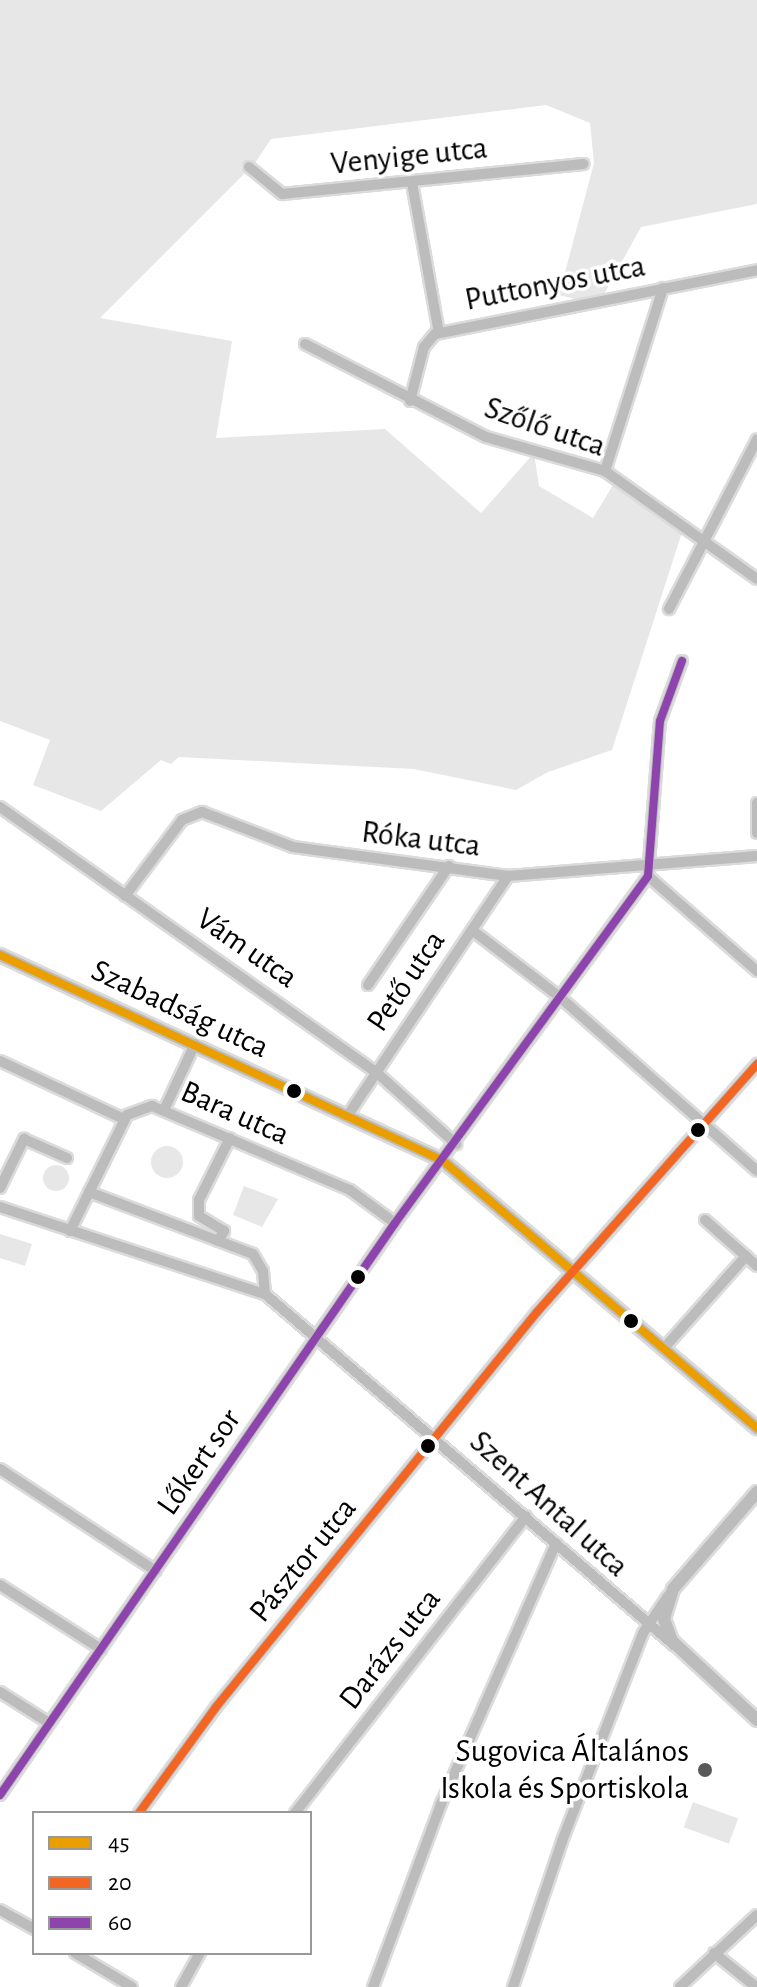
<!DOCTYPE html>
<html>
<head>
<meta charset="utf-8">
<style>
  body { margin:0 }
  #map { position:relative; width:757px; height:1987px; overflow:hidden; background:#fff; font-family:"Alegreya Sans",sans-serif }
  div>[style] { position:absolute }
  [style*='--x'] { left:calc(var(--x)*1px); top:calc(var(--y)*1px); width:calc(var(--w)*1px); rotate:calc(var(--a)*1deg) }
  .green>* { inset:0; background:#e7e7e7; transform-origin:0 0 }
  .round { border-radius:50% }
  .roads { filter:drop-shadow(2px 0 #dbdbdb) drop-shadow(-2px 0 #dbdbdb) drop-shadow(0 2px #dbdbdb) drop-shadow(0 -2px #dbdbdb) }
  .minor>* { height:10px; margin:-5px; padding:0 5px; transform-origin:5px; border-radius:5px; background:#bcbcbc }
  .major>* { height:12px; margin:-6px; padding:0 6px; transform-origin:6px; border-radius:6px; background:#bcbcbc }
  .bus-1>* { height:8px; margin:-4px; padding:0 4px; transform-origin:4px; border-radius:4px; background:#eb9e00 }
  .bus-2>* { height:8px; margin:-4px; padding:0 4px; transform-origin:4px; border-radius:4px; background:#f26522 }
  .bus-3>* { height:8px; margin:-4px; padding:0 4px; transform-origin:4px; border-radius:4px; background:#8e44ad }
  .dots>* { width:22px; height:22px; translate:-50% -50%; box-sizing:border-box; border:4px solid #fff; border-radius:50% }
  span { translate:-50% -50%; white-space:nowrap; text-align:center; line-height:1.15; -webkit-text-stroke:7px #fff; paint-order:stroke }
  .street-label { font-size:32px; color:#000 }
  .poi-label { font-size:32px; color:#000 }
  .right { translate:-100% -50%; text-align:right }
  .legend { position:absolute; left:32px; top:1811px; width:280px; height:144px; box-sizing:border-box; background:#fff; border:2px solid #999; margin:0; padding:10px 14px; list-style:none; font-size:24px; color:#000 }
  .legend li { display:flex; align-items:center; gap:16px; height:40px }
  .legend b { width:40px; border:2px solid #999 }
</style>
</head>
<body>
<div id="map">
  <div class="green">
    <div style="clip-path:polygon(0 0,757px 0,757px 204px,641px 227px,598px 305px,559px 295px,594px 163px,590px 123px,546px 105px,271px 139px,255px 163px,100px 318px,232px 341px,216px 438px,385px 429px,481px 513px,534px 453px,539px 486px,593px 518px,613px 485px,684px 526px,612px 750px,548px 772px,516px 790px,414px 769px,179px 757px,171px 764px,161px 760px,101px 811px,33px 785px,50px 740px,0 721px)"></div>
    <div class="round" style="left:151px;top:1146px;width:32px;height:32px"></div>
    <div class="round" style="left:43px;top:1165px;width:26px;height:26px"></div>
    <div style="clip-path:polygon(244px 1186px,278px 1199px,262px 1227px,233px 1215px)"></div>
    <div style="clip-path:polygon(0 1234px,32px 1244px,25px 1266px,0 1258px)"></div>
    <div style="left:693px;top:1802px;width:48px;height:27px;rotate:20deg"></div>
  </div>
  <div class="roads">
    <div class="minor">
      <div style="--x:249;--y:167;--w:43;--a:39.3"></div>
      <div style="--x:282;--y:194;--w:303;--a:-5.7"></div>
      <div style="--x:412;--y:183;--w:152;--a:79.8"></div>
      <div style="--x:305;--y:344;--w:203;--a:27.2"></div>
      <div style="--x:486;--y:437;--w:124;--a:15.9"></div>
      <div style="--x:605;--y:471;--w:186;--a:35.4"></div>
      <div style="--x:410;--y:401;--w:56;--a:-75.5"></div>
      <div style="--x:424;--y:347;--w:17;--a:-50"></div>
      <div style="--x:435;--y:334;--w:328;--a:-11.2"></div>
      <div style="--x:605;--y:471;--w:192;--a:-72.4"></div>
      <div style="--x:669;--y:609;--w:191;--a:-62.6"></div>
      <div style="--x:757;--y:803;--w:30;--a:90"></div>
      <div style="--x:0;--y:807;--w:460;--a:35.2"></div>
      <div style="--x:376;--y:1072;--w:108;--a:42"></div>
      <div style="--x:648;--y:876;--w:145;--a:41.1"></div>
      <div style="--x:125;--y:896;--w:95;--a:-53.1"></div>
      <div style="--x:182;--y:820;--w:22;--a:-22"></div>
      <div style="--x:202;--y:812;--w:97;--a:21"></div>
      <div style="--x:293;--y:847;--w:217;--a:7.7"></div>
      <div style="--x:508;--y:876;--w:250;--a:-4.6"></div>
      <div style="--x:472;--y:930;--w:112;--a:37.4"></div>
      <div style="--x:561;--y:998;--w:261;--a:41.4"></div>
      <div style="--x:368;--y:985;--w:144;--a:-55.8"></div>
      <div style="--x:0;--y:1061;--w:137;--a:25.1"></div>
      <div style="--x:165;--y:1108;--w:71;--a:-64.9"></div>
      <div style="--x:348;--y:1115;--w:288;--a:-56.2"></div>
      <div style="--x:0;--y:1188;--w:55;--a:-63.9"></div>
      <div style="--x:24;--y:1139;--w:47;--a:23.8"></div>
      <div style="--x:89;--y:1192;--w:175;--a:20.7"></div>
      <div style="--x:253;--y:1254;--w:20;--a:60"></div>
      <div style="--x:263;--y:1271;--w:23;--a:85"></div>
      <div style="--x:0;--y:1207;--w:279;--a:18.2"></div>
      <div style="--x:265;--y:1294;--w:540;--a:40.65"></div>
      <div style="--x:705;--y:1220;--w:69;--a:41.5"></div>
      <div style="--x:70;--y:1231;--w:129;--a:-63.8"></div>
      <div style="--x:127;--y:1115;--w:27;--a:-20"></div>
      <div style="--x:152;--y:1106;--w:215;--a:23"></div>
      <div style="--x:350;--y:1190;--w:56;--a:36.3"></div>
      <div style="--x:218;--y:1241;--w:12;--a:-59"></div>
      <div style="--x:224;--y:1231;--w:29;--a:-149"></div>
      <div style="--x:199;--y:1216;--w:16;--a:-90"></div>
      <div style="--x:199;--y:1200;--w:69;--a:-63.4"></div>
      <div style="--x:665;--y:1347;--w:122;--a:-48.3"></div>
      <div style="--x:0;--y:1469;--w:186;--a:33.2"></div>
      <div style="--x:0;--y:1585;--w:120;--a:32.4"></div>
      <div style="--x:0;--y:1692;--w:58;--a:32.3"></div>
      <div style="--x:0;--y:1795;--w:695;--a:-55.37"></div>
      <div style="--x:395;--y:1223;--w:429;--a:-53.9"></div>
      <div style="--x:648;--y:876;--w:155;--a:-85.6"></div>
      <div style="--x:660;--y:721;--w:64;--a:-69.9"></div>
      <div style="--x:139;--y:1813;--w:131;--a:-54"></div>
      <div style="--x:216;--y:1707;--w:509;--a:-50.9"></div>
      <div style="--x:537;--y:1312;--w:332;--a:-48.4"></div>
      <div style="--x:295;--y:1813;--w:376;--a:-52.1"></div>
      <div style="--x:0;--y:1910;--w:39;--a:29"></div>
      <div style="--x:75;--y:1953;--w:66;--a:30.8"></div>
      <div style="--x:714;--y:1953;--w:54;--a:39"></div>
      <div style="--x:181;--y:1987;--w:39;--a:-61"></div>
      <div style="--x:373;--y:1987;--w:195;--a:-69.6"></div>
      <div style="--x:441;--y:1804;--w:285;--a:-66.2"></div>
      <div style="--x:513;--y:1987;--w:154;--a:-71.4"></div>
      <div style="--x:562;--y:1841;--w:223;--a:-68.7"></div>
      <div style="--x:643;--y:1633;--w:45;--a:-56"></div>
      <div style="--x:680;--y:1987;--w:105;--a:-43.1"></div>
    </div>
    <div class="major">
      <div style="--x:0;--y:955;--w:487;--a:24.9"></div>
      <div style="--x:442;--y:1160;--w:414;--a:40.4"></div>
      <div style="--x:757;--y:1492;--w:128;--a:130.9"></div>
      <div style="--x:673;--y:1589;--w:31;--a:107"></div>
      <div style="--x:664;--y:1619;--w:23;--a:70"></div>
      <div style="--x:672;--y:1641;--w:116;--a:42.9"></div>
    </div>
  </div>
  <div class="bus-1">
    <div style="--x:0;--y:955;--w:487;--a:24.9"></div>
    <div style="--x:442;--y:1160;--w:414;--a:40.4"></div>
  </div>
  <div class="bus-2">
    <div style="--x:139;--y:1813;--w:131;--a:-54"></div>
    <div style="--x:216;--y:1707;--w:509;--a:-50.9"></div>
    <div style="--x:537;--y:1312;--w:332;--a:-48.4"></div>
  </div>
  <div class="bus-3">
    <div style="--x:0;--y:1795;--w:695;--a:-55.37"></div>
    <div style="--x:395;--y:1223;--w:429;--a:-53.9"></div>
    <div style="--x:648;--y:876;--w:155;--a:-85.6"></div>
    <div style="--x:660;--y:721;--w:64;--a:-69.9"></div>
  </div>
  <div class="dots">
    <div style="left:294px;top:1091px;background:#000"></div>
    <div style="left:698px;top:1130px;background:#000"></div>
    <div style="left:358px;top:1277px;background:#000"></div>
    <div style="left:631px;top:1321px;background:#000"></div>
    <div style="left:428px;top:1446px;background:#000"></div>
    <div style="left:705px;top:1770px;background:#595959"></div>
  </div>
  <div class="street-label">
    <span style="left:409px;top:156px;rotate:-6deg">Venyige utca</span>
    <span style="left:555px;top:283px;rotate:-11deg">Puttonyos utca</span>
    <span style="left:545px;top:427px;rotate:19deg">Szőlő utca</span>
    <span style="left:421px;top:839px;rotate:7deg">Róka utca</span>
    <span style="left:247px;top:948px;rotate:35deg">Vám utca</span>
    <span style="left:406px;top:981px;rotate:-56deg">Pető utca</span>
    <span style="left:180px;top:1009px;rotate:25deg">Szabadság utca</span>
    <span style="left:235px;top:1113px;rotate:24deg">Bara utca</span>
    <span style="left:199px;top:1462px;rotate:-55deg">Lőkert sor</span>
    <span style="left:549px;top:1504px;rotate:42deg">Szent Antal utca</span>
    <span style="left:303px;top:1560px;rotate:-51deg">Pásztor utca</span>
    <span style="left:390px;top:1649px;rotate:-52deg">Darázs utca</span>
  </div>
  <div class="poi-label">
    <span class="right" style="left:689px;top:1770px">Sugovica Általános<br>Iskola és Sportiskola</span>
  </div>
  <ul class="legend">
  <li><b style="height:10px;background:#eb9e00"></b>45</li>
  <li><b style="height:10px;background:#f26522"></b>20</li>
  <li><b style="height:10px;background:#8e44ad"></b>60</li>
  </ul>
</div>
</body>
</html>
